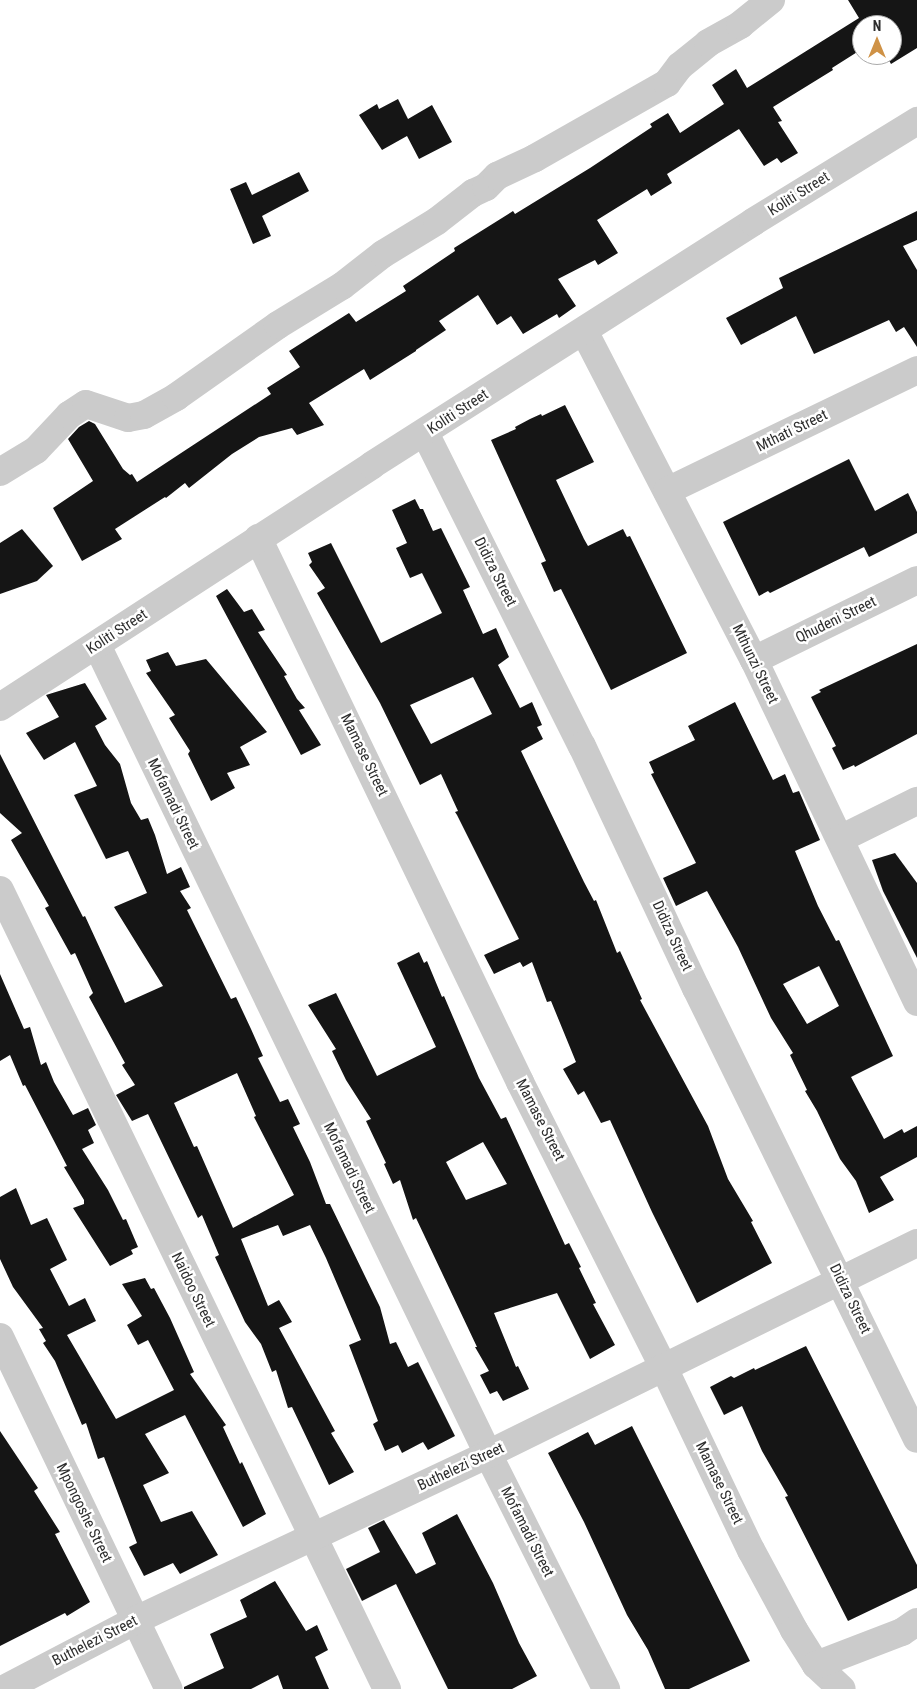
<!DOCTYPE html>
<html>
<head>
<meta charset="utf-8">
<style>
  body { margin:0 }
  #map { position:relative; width:917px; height:1689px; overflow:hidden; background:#fff; font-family:"Roboto Condensed",sans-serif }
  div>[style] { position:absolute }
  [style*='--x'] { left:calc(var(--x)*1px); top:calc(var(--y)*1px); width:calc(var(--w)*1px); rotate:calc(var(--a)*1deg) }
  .building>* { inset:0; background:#151515 }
  .minor>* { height:28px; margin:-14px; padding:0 14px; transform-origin:14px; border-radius:14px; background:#cbcbcb }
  span { translate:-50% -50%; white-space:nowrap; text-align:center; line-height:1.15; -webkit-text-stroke:5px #fff; paint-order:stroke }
  .street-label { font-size:15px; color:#2e2e2e }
  .north { position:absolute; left:852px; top:15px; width:50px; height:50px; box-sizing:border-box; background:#fff; border:1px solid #ababab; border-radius:50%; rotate:0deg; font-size:14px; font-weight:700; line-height:20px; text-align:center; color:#2e2e2e }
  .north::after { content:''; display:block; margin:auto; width:18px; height:22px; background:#cf9246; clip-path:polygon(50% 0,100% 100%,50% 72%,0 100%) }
</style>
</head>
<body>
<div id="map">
  <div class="building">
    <div style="clip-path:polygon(848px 0,917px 0,917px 48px,891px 64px,886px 55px,892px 55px,892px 25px,862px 25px,862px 49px,832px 68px,833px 70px,773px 107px,782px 121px,778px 122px,798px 153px,781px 163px,777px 158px,764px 166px,739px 129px,667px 174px,672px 183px,651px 196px,647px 189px,597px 220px,618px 253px,598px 265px,595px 260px,558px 279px,576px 306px,559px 318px,557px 314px,523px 334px,511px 316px,497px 325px,478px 295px,439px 321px,446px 330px,416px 350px,416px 351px,370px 380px,364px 369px,309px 403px,324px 425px,297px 435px,292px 428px,259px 437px,232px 454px,189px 488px,185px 483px,166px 498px,165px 497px,115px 529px,122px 539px,82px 561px,53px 508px,93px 481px,68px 439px,79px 427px,89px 421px,95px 424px,123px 469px,130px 475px,132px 474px,137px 482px,271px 394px,267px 388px,300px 367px,289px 351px,349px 313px,356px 322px,406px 291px,403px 286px,455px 251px,454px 248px,513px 211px,515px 214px,590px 168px,652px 127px,650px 124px,668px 113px,680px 133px,724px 104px,712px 85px,736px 69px,747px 88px,859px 18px)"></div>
    <div style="clip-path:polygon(398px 99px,408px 119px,432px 105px,452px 142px,419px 159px,407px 136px,382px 150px,359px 115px,377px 104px,379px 109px)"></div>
    <div style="clip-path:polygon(299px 172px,309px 191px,262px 216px,271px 236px,253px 244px,230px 189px,246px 182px,252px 195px)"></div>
    <div style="clip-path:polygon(917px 211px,917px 240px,903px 246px,917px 270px,917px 347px,904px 327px,896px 332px,889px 320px,814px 354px,796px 316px,741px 345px,726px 318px,783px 288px,779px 278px)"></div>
    <div style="clip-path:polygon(565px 405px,594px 462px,556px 480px,584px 539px,588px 546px,623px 529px,627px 537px,630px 536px,687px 653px,611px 690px,561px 589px,554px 592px,541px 563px,546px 561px,491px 440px,516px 429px,515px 427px,530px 419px,541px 414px,542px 416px)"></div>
    <div style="clip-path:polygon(849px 459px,875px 511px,908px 493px,917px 512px,917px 533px,869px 557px,864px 547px,770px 593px,768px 591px,759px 596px,723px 522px)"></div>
    <div style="clip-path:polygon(evenodd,415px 499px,420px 509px,423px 509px,433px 531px,441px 528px,470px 587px,463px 590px,483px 634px,496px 628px,509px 657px,498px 665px,520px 708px,532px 702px,542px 725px,537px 727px,543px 739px,521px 751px,584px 882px,594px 901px,596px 900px,617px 953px,620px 951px,642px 999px,640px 1000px,708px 1126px,728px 1179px,753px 1221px,751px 1222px,772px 1263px,697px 1303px,652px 1212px,610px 1120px,601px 1123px,584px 1091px,578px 1095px,563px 1069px,576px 1062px,551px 1001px,547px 1002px,532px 962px,523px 967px,520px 962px,494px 974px,484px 955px,519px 939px,457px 815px,455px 812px,458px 811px,441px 774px,420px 785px,380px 703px,317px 593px,325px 588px,309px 565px,312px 562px,308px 553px,331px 543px,381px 643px,442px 613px,422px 573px,410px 578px,396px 548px,407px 543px,392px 510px,415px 499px,473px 677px,492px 714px,431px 744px,410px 705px,473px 677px)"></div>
    <div style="clip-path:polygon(22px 529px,53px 566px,37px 581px,0 594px,0 543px)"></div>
    <div style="clip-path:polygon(227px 589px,244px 612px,252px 609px,265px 630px,258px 632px,287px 675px,284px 676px,297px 699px,305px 708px,299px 710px,321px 745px,301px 755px,216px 596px)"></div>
    <div style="clip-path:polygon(917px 644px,917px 734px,855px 767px,854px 765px,843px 770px,832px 748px,836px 746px,811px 697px,821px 692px,819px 690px)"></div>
    <div style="clip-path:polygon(168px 652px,176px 666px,206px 659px,267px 732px,240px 747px,250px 765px,227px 773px,235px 788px,211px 801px,188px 754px,190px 751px,169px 718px,175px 715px,146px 673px,151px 671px,146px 660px)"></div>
    <div style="clip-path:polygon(evenodd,85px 683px,107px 719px,95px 726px,105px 745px,120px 764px,131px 803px,141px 820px,148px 818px,155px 835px,167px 874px,181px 867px,190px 887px,180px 891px,191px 908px,187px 910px,231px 999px,236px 997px,251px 1029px,263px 1056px,258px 1058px,280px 1102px,288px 1099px,300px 1124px,293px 1127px,310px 1162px,326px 1204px,330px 1204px,380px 1307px,390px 1344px,396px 1342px,408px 1367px,418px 1362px,455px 1436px,428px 1450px,423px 1442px,402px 1453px,398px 1445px,385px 1451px,373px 1424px,378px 1421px,349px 1345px,361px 1340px,326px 1258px,310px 1225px,283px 1236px,278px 1225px,241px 1239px,268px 1306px,279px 1300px,292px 1322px,279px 1328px,335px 1431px,331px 1433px,354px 1472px,329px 1485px,292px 1407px,288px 1408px,276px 1370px,272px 1372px,261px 1344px,245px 1322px,215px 1257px,219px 1255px,202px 1215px,198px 1218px,148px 1114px,132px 1121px,116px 1095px,135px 1085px,122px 1065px,125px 1063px,89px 997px,93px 993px,75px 953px,71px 955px,45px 908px,49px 906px,11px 840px,22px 833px,0 813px,0 754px,83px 917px,85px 916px,125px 1003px,163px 986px,114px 907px,147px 893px,128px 851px,106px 859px,74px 795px,97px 786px,75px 742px,44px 760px,26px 733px,59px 717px,46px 695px,85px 683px,237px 1073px,256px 1116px,254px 1117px,294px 1195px,233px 1228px,197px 1146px,194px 1147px,174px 1103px,237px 1073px)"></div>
    <div style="clip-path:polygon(evenodd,735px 702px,773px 780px,785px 774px,793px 793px,799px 791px,820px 840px,795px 851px,818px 906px,836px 941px,839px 940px,893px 1056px,851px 1077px,884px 1139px,902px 1129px,904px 1133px,917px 1126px,917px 1157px,880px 1177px,894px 1200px,869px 1213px,856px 1181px,840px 1159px,817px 1111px,805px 1091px,807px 1090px,790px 1055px,793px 1053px,771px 1018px,738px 947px,707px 891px,676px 906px,663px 878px,696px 863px,651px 774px,654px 773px,649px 762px,695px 740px,688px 726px,735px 702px,819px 966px,839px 1006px,807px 1024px,783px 984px,819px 966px)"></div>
    <div style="clip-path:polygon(895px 853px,917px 883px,917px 958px,883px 891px,872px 860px)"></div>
    <div style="clip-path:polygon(evenodd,419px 952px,424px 963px,427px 961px,442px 997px,444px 996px,479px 1078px,501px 1119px,506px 1117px,565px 1245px,569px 1243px,581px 1267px,579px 1268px,596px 1303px,593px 1304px,615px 1345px,590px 1359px,557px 1293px,494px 1313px,516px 1367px,518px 1366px,529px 1389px,503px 1401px,497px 1391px,490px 1394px,480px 1375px,489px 1371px,475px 1347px,477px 1347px,416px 1218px,413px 1220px,400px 1180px,393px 1184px,384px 1164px,386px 1163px,366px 1121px,371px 1119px,346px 1080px,332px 1051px,336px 1049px,308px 1005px,336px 993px,377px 1076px,436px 1047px,397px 963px,419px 952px,483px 1142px,507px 1184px,466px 1200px,446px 1162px,483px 1142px)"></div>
    <div style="clip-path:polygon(0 974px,24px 1029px,30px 1027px,41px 1065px,46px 1062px,54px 1082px,73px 1115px,88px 1108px,96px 1125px,88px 1130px,94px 1143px,82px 1149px,108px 1190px,123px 1220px,126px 1219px,138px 1247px,131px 1250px,133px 1254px,110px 1266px,73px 1208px,84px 1204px,84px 1200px,64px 1167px,67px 1166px,25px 1085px,23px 1086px,10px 1055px,0 1061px)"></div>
    <div style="clip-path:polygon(16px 1188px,31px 1225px,47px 1218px,67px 1260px,50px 1269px,69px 1306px,85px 1298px,96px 1321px,67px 1335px,116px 1419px,174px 1390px,148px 1340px,138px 1345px,127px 1325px,142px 1316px,122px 1284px,145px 1278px,151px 1289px,154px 1288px,170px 1318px,194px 1372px,190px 1374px,226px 1425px,223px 1427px,240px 1464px,242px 1462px,266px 1514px,243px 1527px,185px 1415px,145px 1434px,169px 1473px,143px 1485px,161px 1522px,192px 1511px,218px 1555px,180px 1574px,173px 1563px,144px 1576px,129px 1547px,137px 1543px,104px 1457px,98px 1459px,86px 1423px,82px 1425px,55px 1361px,43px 1343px,46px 1341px,39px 1329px,43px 1328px,13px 1287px,0 1259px,0 1197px)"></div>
    <div style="clip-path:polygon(806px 1346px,917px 1565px,917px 1588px,848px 1621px,785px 1497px,788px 1496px,762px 1451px,742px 1406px,724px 1415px,710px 1387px,731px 1376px,734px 1378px,754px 1368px,755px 1370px)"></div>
    <div style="clip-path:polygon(632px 1426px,750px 1661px,689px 1689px,665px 1689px,648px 1650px,627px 1615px,584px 1522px,548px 1453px,588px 1432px,595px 1445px)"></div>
    <div style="clip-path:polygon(0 1431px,38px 1488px,34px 1491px,60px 1532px,55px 1534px,90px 1602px,67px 1616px,65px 1613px,0 1646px)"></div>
    <div style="clip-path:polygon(457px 1514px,493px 1583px,519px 1643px,537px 1676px,512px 1689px,448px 1689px,396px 1584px,362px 1601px,346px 1569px,380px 1552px,368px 1528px,384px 1520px,416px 1574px,436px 1564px,422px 1533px)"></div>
    <div style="clip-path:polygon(275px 1581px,306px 1631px,317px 1625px,328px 1650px,315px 1657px,329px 1689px,283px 1689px,278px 1675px,251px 1689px,184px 1689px,184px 1687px,224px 1668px,210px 1634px,247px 1617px,240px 1600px)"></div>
  </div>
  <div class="minor">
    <div style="--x:584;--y:331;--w:370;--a:62.7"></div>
    <div style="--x:754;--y:660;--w:379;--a:64.5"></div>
    <div style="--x:425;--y:433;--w:350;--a:63.4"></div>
    <div style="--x:582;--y:746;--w:268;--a:64.8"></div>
    <div style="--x:696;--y:988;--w:502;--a:63.89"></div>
    <div style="--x:0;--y:472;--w:42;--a:-31.4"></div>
    <div style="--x:36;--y:450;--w:48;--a:-46.7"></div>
    <div style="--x:69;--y:415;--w:20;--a:-33"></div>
    <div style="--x:86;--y:404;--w:44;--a:18.4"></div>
    <div style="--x:128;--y:418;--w:16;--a:-11"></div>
    <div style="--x:144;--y:415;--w:37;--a:-29"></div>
    <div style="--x:176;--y:397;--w:125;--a:-35.2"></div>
    <div style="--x:278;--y:325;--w:75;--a:-31.4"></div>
    <div style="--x:342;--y:286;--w:52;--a:-38"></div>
    <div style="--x:383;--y:254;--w:63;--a:-31.4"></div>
    <div style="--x:437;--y:221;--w:46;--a:-37.9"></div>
    <div style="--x:473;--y:193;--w:14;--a:-25"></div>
    <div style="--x:486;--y:187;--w:16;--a:-45"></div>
    <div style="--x:497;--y:176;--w:42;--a:-25.3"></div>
    <div style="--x:535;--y:158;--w:152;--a:-29.6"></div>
    <div style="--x:667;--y:83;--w:21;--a:-53"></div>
    <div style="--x:680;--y:66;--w:36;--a:-39"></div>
    <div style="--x:708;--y:43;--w:37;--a:-29"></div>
    <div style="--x:740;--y:25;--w:40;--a:-39"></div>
    <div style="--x:667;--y:491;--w:278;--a:-25.8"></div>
    <div style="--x:258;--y:538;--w:604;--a:64.28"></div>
    <div style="--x:520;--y:1082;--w:320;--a:63.3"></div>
    <div style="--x:664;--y:1368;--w:202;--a:64.5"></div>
    <div style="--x:751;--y:1550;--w:91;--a:61.7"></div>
    <div style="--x:794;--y:1630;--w:41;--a:57.8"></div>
    <div style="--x:816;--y:1665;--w:35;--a:43"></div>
    <div style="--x:97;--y:645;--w:899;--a:64.2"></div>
    <div style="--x:488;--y:1454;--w:263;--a:63.3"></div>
    <div style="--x:754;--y:660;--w:182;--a:-26.1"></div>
    <div style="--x:0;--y:707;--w:444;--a:-33"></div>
    <div style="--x:372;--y:465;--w:452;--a:-32.5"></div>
    <div style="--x:753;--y:222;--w:193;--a:-31.6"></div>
    <div style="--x:840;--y:839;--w:86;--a:-26.3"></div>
    <div style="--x:0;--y:890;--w:888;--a:64.16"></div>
    <div style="--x:0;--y:1337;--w:390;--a:64.4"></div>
    <div style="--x:816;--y:1665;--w:92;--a:-21"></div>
    <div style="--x:902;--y:1632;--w:18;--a:-34"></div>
    <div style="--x:4;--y:1689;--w:149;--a:-27.6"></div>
    <div style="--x:136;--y:1620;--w:389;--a:-25.2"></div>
    <div style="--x:488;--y:1454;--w:478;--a:-26.2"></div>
  </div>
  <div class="street-label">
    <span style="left:799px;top:194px;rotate:-32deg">Koliti Street</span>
    <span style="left:458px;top:412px;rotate:-33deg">Koliti Street</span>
    <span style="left:792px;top:431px;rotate:-26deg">Mthati Street</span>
    <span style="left:495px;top:572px;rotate:63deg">Didiza Street</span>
    <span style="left:836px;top:620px;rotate:-26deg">Qhudeni Street</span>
    <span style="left:117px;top:632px;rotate:-33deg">Koliti Street</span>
    <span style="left:755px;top:664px;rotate:64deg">Mthunzi Street</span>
    <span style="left:364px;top:755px;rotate:64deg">Mamase Street</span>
    <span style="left:173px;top:804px;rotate:64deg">Mofamadi Street</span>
    <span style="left:672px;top:936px;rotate:65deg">Didiza Street</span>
    <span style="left:540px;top:1120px;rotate:63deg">Mamase Street</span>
    <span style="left:349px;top:1168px;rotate:64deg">Mofamadi Street</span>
    <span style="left:193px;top:1290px;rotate:64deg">Naidoo Street</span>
    <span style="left:850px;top:1299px;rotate:64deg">Didiza Street</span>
    <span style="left:461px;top:1467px;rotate:-25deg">Buthelezi Street</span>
    <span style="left:719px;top:1483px;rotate:64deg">Mamase Street</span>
    <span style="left:84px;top:1513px;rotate:64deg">Mpongoshe Street</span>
    <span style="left:527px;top:1532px;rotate:63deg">Mofamadi Street</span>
    <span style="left:95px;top:1641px;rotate:-27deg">Buthelezi Street</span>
  </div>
  <div class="north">N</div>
</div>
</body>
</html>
